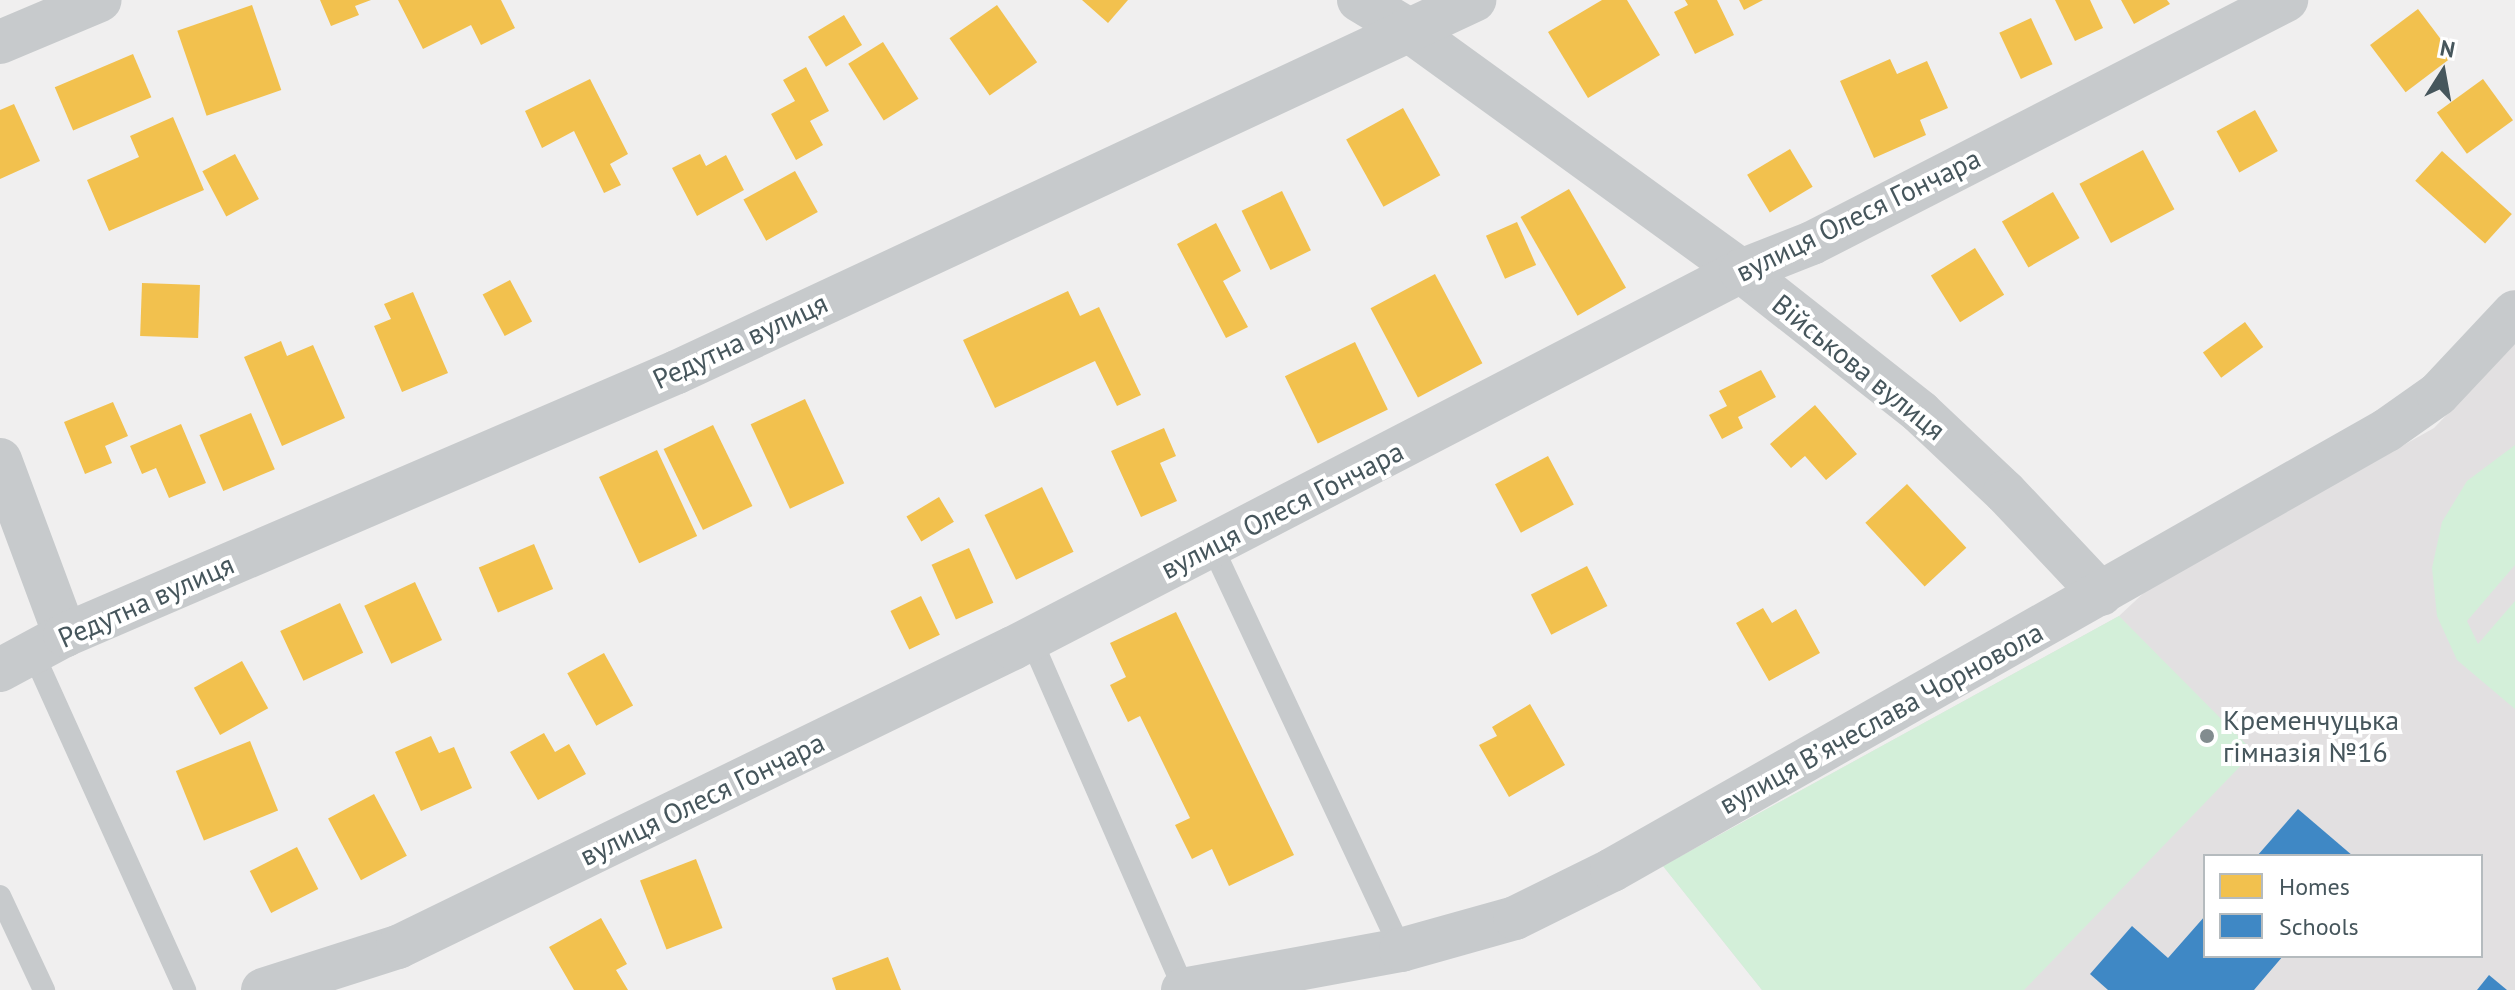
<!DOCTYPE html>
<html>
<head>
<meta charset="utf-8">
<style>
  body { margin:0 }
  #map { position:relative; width:2515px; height:990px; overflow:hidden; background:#f0efef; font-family:"PT Sans",sans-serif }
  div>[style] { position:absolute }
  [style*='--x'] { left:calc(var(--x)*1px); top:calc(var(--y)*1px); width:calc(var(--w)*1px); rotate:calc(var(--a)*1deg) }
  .education>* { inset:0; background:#e2e0e1 }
  .green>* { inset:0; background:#d3efd9 }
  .homes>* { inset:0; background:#f2c14e; transform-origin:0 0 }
  .schools>* { inset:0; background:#3f88c5 }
  .service>* { height:22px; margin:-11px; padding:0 11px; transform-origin:11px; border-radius:11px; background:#c7cacc }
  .minor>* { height:44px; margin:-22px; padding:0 22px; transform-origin:22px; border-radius:22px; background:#c7cacc }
  .tertiary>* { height:44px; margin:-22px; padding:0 22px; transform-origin:22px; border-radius:22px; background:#c7cacc }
  .dots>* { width:22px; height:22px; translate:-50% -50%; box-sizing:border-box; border:4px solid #fff; border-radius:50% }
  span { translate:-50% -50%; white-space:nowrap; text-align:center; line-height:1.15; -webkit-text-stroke:8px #fff; paint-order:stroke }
  .street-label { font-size:28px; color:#46565c }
  .poi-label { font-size:28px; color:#46565c }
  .left { translate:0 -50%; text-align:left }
  .legend { position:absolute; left:2203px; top:854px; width:280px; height:104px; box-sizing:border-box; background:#fff; border:2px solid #b5bbbe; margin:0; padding:10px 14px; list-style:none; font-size:24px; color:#46565c }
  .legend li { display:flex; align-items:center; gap:16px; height:40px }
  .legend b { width:40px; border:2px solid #b5bbbe }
  .north { position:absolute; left:2403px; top:32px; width:80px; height:80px; -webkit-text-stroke:6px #fff; paint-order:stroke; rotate:11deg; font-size:22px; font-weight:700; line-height:32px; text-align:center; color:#46565c }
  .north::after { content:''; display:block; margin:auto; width:28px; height:36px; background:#46565c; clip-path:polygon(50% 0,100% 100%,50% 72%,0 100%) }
</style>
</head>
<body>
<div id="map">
  <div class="education">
    <div style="clip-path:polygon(evenodd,2515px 344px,2515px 990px,1762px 990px,1663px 866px,2119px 616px,2149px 588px,2434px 428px,2515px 344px,2205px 856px,2481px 856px,2481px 956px,2205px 956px,2205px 856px)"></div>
  </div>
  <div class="green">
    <div style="clip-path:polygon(2515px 445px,2515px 565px,2467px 621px,2478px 644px,2515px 601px,2515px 709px,2457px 660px,2437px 616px,2432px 568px,2442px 522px,2467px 481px)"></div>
    <div style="clip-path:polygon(2119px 616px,2254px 752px,2024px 990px,1762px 990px,1663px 866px)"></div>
  </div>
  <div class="homes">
    <div style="clip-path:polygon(320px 0,371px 0,355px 6px,359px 15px,331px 26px)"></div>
    <div style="clip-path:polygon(398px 0,501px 0,515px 28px,481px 45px,471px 25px,423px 49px)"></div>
    <div style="clip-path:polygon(1082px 0,1128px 0,1108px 23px)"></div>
    <div style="clip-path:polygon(1602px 0,1627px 0,1660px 55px,1588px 98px,1548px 32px)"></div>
    <div style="clip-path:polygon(1685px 0,1717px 0,1734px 35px,1695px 54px,1674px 12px,1688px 5px)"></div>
    <div style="clip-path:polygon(1739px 0,1763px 0,1744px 10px)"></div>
    <div style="clip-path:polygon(2055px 0,2090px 0,2103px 28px,2075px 41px)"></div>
    <div style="clip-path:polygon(2121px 0,2167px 0,2170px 4px,2134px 24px)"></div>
    <div style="left:252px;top:5px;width:90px;height:79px;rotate:71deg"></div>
    <div style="left:997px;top:5px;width:70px;height:58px;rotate:55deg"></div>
    <div style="left:2418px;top:9px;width:59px;height:60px;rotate:53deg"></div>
    <div style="left:844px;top:15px;width:35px;height:42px;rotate:59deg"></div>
    <div style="left:2031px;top:18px;width:51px;height:35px;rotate:65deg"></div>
    <div style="left:883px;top:42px;width:67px;height:41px;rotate:58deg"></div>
    <div style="left:133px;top:54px;width:47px;height:85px;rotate:67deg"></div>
    <div style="clip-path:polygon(1890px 59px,1897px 74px,1927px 61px,1948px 108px,1920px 120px,1926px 135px,1874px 158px,1840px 81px)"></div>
    <div style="clip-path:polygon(806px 67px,829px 111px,810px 121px,823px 145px,796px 160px,771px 114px,795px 101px,783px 80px)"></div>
    <div style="clip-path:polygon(590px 79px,628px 154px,610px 164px,621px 185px,604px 193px,574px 131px,542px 148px,525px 111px)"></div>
    <div style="left:2483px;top:79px;width:51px;height:57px;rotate:54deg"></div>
    <div style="clip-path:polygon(14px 104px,40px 161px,0 179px,0 110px)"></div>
    <div style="left:1403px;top:108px;width:77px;height:65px;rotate:61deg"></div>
    <div style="left:2255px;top:110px;width:47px;height:44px;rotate:61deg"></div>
    <div style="clip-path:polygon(173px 117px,204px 190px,109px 231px,87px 180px,139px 157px,130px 136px)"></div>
    <div style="left:1790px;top:149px;width:44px;height:50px;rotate:59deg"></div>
    <div style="left:2143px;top:150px;width:67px;height:72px;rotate:62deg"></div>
    <div style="left:2442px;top:151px;width:94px;height:40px;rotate:42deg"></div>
    <div style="left:235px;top:154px;width:51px;height:37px;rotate:62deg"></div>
    <div style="clip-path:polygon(700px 154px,706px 166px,726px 155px,744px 190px,697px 216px,672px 168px)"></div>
    <div style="left:795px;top:171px;width:47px;height:59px;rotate:61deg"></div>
    <div style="left:1569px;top:189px;width:114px;height:56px;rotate:60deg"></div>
    <div style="left:1282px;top:191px;width:66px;height:45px;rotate:64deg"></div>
    <div style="left:2053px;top:192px;width:53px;height:59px;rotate:60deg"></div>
    <div style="left:1517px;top:222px;width:47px;height:34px;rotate:66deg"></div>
    <div style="clip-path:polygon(1216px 223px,1241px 271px,1223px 281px,1248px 327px,1226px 338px,1177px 244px)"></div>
    <div style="left:1975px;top:248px;width:55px;height:52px;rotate:58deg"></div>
    <div style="left:1435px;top:274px;width:101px;height:73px;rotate:62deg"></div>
    <div style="left:510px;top:280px;width:47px;height:31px;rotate:62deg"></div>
    <div style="left:142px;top:283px;width:58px;height:53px;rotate:2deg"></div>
    <div style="clip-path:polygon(1068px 291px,1080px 316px,1099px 307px,1141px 395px,1117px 406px,1095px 361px,995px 408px,963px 340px)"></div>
    <div style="clip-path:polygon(413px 292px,448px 373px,402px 392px,374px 326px,391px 319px,384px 304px)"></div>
    <div style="left:2245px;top:322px;width:31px;height:52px;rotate:54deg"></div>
    <div style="clip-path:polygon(281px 341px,287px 356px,313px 345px,345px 418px,282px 446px,244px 357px)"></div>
    <div style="left:1355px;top:342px;width:75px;height:78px;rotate:64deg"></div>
    <div style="clip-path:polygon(1761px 370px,1776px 397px,1738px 417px,1743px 428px,1722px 439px,1709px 415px,1727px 406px,1719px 391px)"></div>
    <div style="left:805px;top:399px;width:93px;height:60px;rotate:65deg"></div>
    <div style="clip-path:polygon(113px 402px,128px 436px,105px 446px,112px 463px,85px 474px,64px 422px)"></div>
    <div style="clip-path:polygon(1815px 405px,1857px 454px,1826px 480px,1805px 456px,1791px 468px,1770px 444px)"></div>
    <div style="left:251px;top:413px;width:61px;height:56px;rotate:67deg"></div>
    <div style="clip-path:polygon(181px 424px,206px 483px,169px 498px,156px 468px,142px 474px,130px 446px)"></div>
    <div style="left:713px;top:425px;width:90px;height:55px;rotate:64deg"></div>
    <div style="clip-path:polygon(1164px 428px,1176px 456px,1160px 463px,1177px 501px,1141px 517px,1111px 451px)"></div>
    <div style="left:657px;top:450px;width:95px;height:64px;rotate:65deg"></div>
    <div style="left:1548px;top:456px;width:55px;height:60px;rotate:62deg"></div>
    <div style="left:1907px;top:484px;width:87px;height:57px;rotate:47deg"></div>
    <div style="left:1042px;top:487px;width:72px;height:64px;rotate:64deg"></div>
    <div style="left:939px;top:497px;width:29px;height:38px;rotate:59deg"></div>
    <div style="left:534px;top:544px;width:49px;height:60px;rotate:67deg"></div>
    <div style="left:969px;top:548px;width:60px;height:41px;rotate:66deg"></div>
    <div style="left:1587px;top:566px;width:45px;height:63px;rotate:63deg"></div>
    <div style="left:415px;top:582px;width:64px;height:56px;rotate:65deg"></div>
    <div style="left:921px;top:596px;width:43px;height:34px;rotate:64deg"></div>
    <div style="left:340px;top:603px;width:55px;height:66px;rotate:65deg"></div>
    <div style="clip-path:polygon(1763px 608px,1772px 623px,1796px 609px,1820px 653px,1769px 681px,1736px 623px)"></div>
    <div style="clip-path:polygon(1176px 612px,1294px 855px,1229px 886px,1212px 849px,1192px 859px,1175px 825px,1190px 818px,1140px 716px,1128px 722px,1110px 685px,1126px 677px,1110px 643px)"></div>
    <div style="left:604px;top:653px;width:60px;height:42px;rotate:61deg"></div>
    <div style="left:242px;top:661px;width:54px;height:55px;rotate:61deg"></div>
    <div style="clip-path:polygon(1530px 704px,1565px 765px,1509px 797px,1479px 745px,1497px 736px,1492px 727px)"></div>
    <div style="clip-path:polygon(544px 733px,555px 752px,569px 744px,586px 774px,538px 800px,510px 752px)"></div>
    <div style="clip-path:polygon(431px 736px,439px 753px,454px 747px,472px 788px,421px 811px,395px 752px)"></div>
    <div style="left:250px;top:741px;width:75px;height:80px;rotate:68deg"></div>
    <div style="left:374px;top:794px;width:70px;height:52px;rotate:62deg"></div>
    <div style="left:297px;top:847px;width:47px;height:53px;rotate:63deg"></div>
    <div style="left:696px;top:859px;width:74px;height:60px;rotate:69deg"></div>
    <div style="clip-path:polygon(601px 918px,627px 964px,616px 970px,628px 990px,574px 990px,549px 947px)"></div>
    <div style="clip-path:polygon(888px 957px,901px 990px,836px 990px,832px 978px)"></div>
  </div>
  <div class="schools">
    <div style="clip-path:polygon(2298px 809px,2353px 856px,2257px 856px)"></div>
    <div style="clip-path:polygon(2205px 916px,2205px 956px,2283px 956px,2254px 990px,2108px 990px,2090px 974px,2132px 926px,2168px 958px)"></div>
    <div style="clip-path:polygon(2489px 975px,2507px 990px,2477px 990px)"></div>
  </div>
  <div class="service">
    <div style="--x:1212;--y:546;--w:446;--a:64.9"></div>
    <div style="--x:1031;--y:639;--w:383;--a:66.4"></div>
    <div style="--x:33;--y:653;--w:370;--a:65.7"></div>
    <div style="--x:0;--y:896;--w:104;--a:64.9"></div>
  </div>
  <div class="minor">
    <div style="--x:1359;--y:0;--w:56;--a:31.1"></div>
    <div style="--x:1407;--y:29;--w:412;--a:35.9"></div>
    <div style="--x:1741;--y:271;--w:228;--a:38.2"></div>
    <div style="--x:1920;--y:412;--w:117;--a:43.3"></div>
    <div style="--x:2005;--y:492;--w:140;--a:46.7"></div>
    <div style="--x:0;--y:460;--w:187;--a:69.6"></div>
    <div style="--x:0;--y:670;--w:74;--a:-28.3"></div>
    <div style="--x:65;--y:635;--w:666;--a:-23.26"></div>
    <div style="--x:677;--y:372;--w:880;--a:-25.02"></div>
    <div style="--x:263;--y:990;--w:142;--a:-17.7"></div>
    <div style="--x:398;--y:947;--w:684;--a:-25.93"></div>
    <div style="--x:1013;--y:648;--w:820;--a:-27.38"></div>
    <div style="--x:1741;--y:271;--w:76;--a:-21.5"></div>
    <div style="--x:1812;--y:243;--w:533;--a:-27.14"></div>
    <div style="--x:1183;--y:990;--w:222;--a:-10.4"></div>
    <div style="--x:1401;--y:950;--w:118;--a:-15.7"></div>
    <div style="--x:1515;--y:918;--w:108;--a:-26.3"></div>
    <div style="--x:1612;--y:870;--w:891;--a:-29.59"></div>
    <div style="--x:2387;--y:430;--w:62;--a:-35.2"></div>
    <div style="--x:2438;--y:394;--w:112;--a:-46.8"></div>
  </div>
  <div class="tertiary">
    <div style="--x:0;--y:42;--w:108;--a:-22.8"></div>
  </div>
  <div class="dots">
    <div style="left:2207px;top:736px;background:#828c8f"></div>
  </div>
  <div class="street-label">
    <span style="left:1858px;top:215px;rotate:-26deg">вулиця Олеся Гончара</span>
    <span style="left:740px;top:341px;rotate:-25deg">Редутна вулиця</span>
    <span style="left:1859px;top:367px;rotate:39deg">Військова вулиця</span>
    <span style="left:1282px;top:510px;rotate:-27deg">вулиця Олеся Гончара</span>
    <span style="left:146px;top:601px;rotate:-24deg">Редутна вулиця</span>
    <span style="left:1881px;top:718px;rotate:-29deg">вулиця Вʼячеслава Чорновола</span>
    <span style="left:702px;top:799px;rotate:-26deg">вулиця Олеся Гончара</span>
  </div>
  <div class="poi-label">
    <span class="left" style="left:2223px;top:736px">Кременчуцька<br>гімназія №16</span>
  </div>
  <ul class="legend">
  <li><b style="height:22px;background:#f2c14e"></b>Homes</li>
  <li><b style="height:22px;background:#3f88c5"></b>Schools</li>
  </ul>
  <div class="north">N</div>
</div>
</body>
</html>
